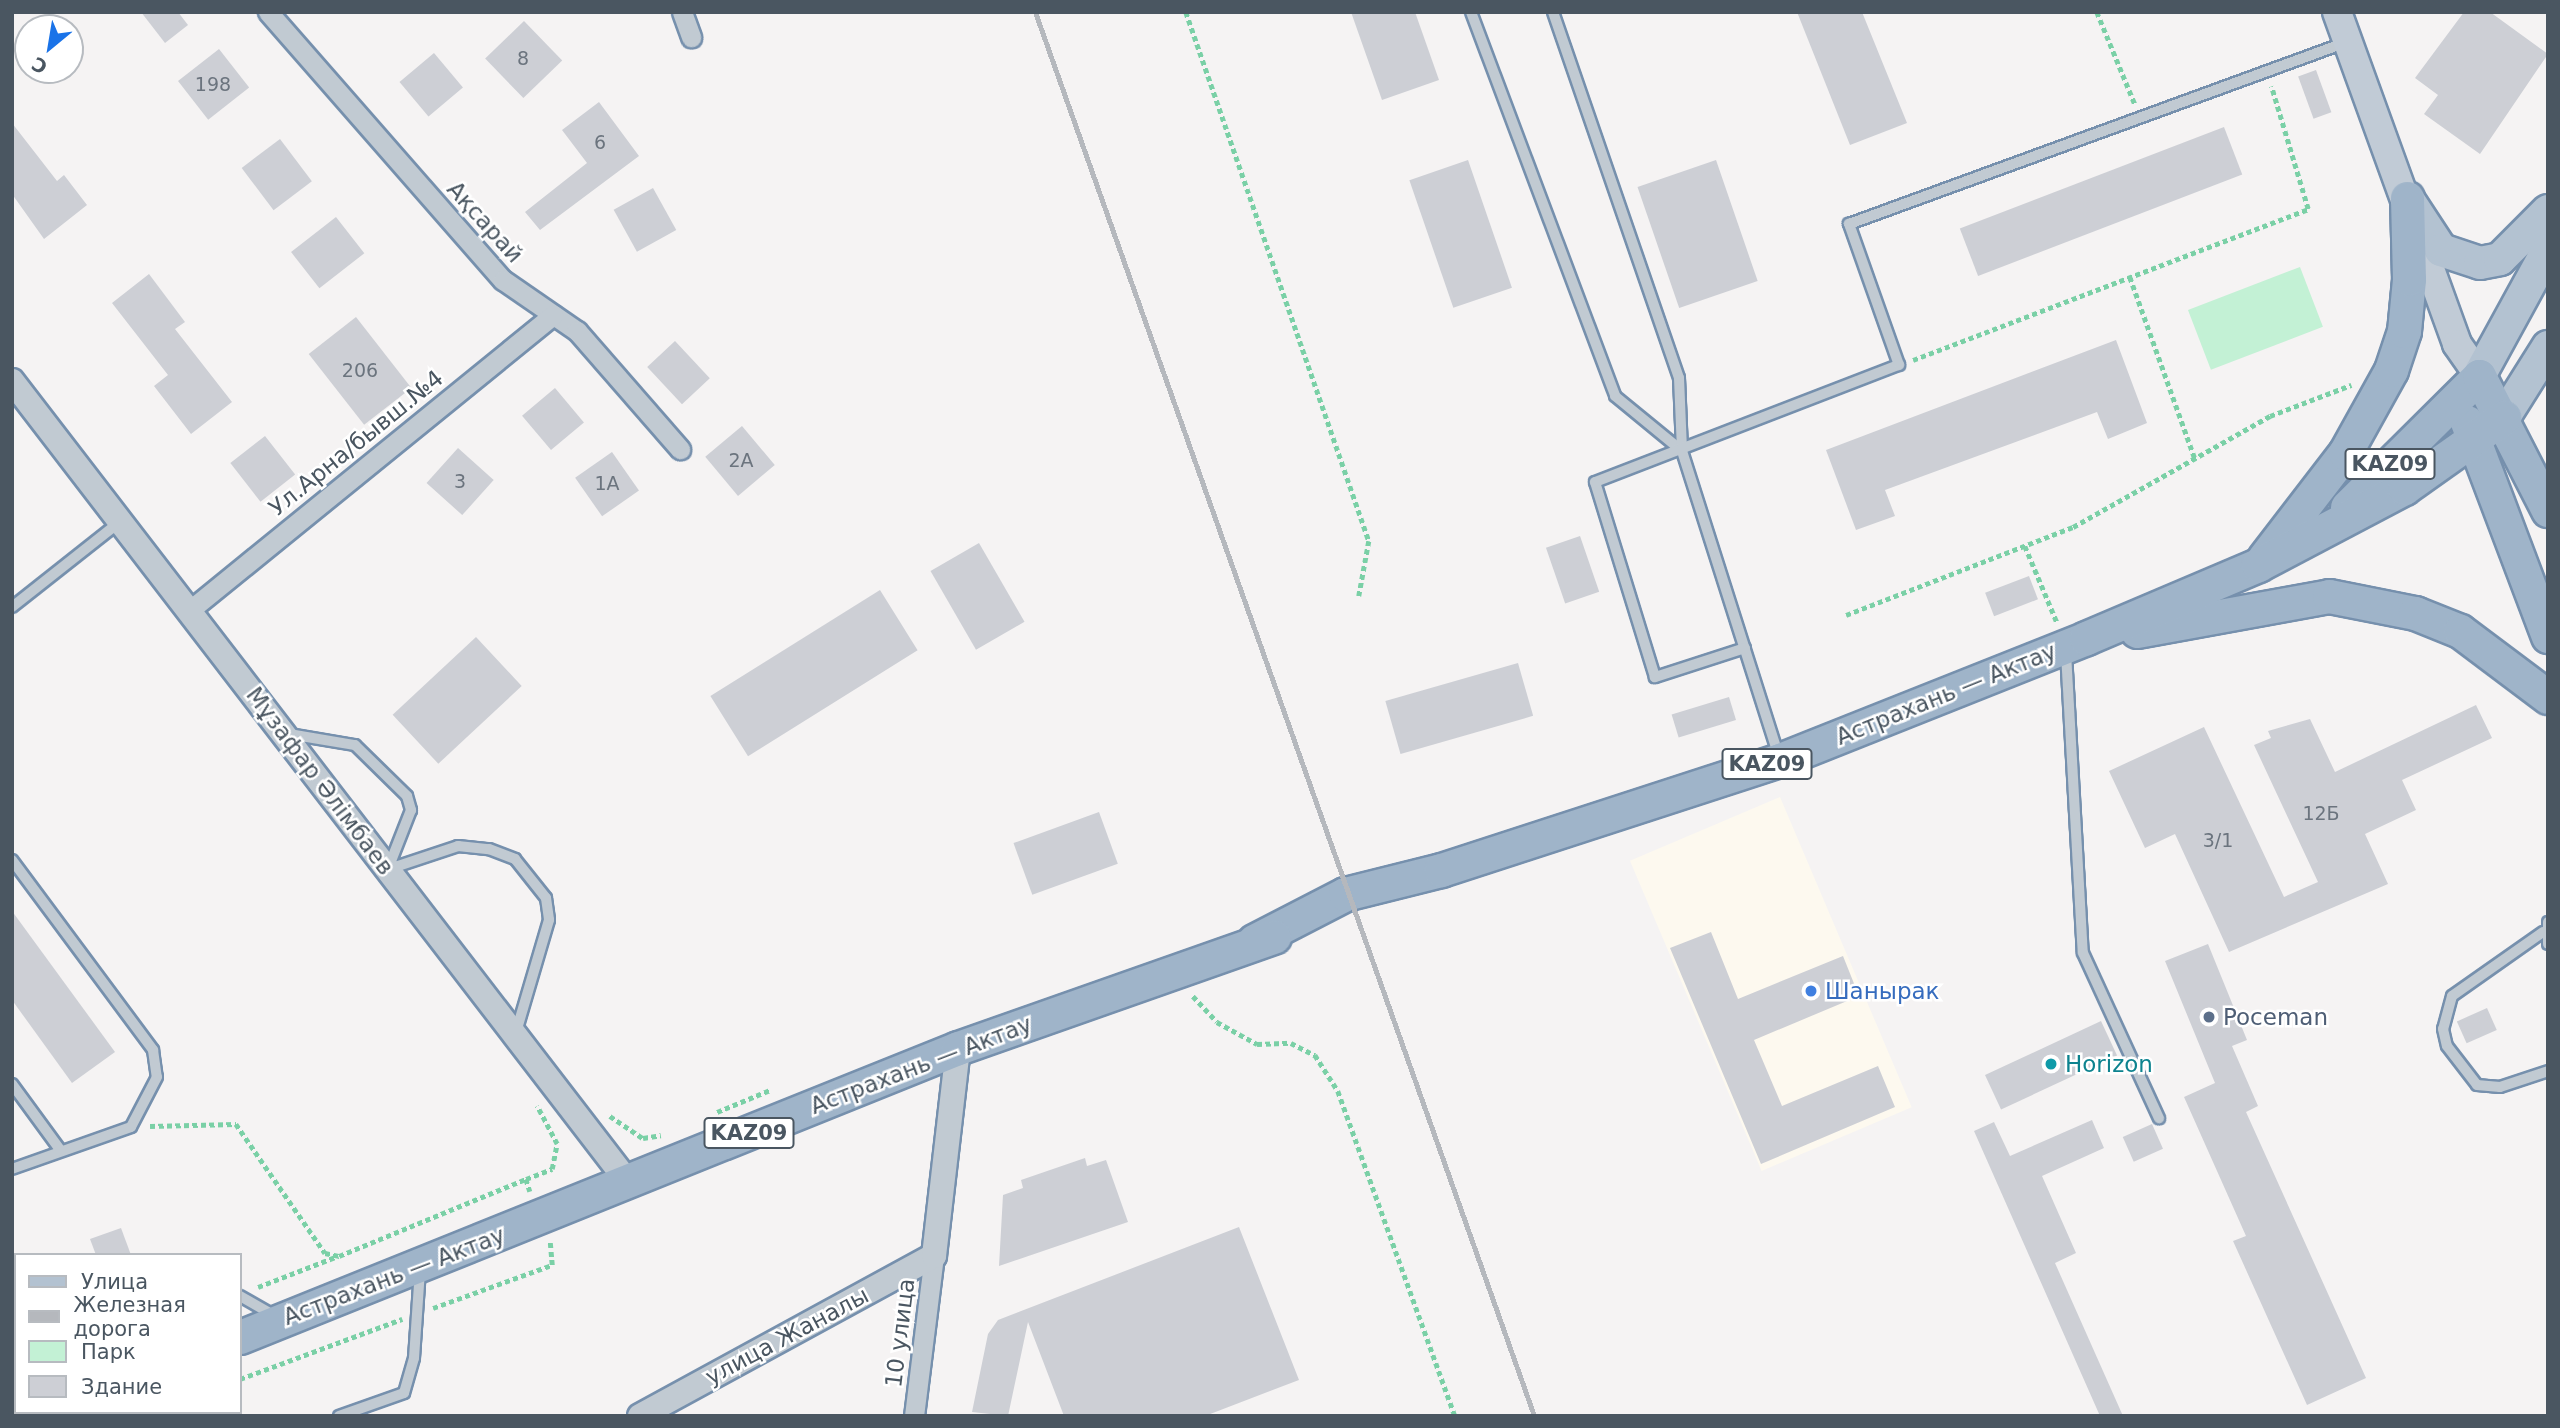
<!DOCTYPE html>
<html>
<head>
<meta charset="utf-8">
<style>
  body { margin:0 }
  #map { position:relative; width:2560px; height:1428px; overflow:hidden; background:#f5f3f3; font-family:"DejaVu Sans",sans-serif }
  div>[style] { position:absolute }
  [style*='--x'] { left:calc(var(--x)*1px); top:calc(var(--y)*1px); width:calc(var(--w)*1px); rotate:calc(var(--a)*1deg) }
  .commercial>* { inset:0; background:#fdf9ef; transform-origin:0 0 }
  .green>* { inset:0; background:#c3f1d5; transform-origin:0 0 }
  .building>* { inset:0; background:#cdcfd5; transform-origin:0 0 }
  .path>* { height:4.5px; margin-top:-2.25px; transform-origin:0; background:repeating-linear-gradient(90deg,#7ad0a6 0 5px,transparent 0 8.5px) }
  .roads { filter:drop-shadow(2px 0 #7690ad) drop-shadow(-2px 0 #7690ad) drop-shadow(0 2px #7690ad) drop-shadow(0 -2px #7690ad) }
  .service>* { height:10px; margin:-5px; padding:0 5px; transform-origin:5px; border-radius:5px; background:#c1cad2 }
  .minor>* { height:19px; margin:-9.5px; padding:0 9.5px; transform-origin:9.5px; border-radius:9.5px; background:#c1cad2 }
  .tertiary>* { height:24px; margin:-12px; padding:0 12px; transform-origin:12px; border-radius:12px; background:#c1cad2 }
  .secondary>* { height:28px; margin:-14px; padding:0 14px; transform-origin:14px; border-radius:14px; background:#c1cbd6 }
  .primary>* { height:32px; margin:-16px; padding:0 16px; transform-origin:16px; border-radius:16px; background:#b3c2d1 }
  .trunk>* { height:33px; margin:-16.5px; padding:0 16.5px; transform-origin:16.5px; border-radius:16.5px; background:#9fb4c9 }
  .rail>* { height:5px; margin:-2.5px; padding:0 2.5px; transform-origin:2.5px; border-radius:2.5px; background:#b5b8bd }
  .dots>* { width:19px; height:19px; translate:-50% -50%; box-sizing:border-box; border:4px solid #fff; border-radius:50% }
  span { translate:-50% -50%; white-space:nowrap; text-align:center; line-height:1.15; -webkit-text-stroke:5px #fff; paint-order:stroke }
  .number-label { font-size:19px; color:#6b747e }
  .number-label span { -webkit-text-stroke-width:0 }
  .shield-label span { padding:2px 5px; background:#fff; border:2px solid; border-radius:5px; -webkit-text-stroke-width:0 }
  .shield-label { font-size:21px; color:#4a5661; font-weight:700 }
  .street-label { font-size:23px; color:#4a5661 }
  .shop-label { font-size:23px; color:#366cbe }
  .left { translate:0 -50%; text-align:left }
  .service-label { font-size:23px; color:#4e5e75 }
  .culture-label { font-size:23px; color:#0d838f }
  .frame { position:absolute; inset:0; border:14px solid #4a5661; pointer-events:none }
  .legend { position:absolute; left:14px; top:1253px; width:228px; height:161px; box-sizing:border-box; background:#fff; border:2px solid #b7bbc0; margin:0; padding:9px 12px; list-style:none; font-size:21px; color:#4a5661 }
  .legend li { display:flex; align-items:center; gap:14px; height:35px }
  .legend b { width:35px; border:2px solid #b7bbc0 }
  .north { position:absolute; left:14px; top:14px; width:70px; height:70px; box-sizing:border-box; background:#fff; border:2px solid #b7bbc0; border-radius:50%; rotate:210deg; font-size:19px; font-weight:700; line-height:28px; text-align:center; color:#4a5661 }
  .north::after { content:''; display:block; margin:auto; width:24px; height:32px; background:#1a73e8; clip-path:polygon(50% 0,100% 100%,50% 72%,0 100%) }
</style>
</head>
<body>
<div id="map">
  <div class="commercial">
    <div style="left:1780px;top:797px;width:337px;height:163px;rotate:67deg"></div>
  </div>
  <div class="green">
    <div style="left:2300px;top:267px;width:64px;height:120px;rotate:69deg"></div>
  </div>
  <div class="building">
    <div style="clip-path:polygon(141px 12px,178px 12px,188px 25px,165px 43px)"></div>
    <div style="clip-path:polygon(1351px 12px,1415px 12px,1439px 80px,1382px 100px)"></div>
    <div style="clip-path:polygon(1797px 12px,1862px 12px,1907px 123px,1850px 145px)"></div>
    <div style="clip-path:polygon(2464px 12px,2490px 12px,2548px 54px,2480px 154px,2424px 114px,2438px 95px,2415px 78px)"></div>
    <div style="left:524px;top:21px;width:55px;height:54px;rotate:46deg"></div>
    <div style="left:219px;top:49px;width:49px;height:52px;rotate:52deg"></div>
    <div style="left:434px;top:53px;width:45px;height:45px;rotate:50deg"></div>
    <div style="left:2316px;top:70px;width:45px;height:19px;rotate:70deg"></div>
    <div style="clip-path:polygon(599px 102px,639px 156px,540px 230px,525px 212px,587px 163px,562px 130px)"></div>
    <div style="clip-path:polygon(12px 123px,57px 181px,64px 175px,87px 205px,44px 239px,12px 194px)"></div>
    <div style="left:2224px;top:127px;width:51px;height:283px;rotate:69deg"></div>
    <div style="left:280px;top:139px;width:53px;height:48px;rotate:53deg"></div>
    <div style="left:1468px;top:160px;width:135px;height:62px;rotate:71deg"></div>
    <div style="left:1716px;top:160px;width:128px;height:83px;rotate:71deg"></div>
    <div style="left:653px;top:188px;width:48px;height:45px;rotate:61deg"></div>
    <div style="left:336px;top:217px;width:46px;height:57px;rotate:52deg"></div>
    <div style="clip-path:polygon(149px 274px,185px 322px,175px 329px,232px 402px,191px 434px,154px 386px,168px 375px,112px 303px)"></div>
    <div style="left:356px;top:317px;width:90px;height:60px;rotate:52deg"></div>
    <div style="clip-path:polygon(2116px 340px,2147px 423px,2108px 439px,2097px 412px,1885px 490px,1895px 516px,1856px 530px,1826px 450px)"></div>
    <div style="left:675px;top:341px;width:51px;height:38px;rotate:47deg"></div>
    <div style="left:555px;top:388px;width:45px;height:43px;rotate:50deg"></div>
    <div style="left:742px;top:426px;width:51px;height:48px;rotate:50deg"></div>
    <div style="left:265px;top:436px;width:49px;height:44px;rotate:52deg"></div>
    <div style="left:458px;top:448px;width:48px;height:47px;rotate:42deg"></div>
    <div style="left:612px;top:452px;width:47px;height:45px;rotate:55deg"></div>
    <div style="left:1580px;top:536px;width:59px;height:36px;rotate:71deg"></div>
    <div style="left:979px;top:543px;width:91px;height:56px;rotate:60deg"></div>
    <div style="left:2029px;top:576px;width:25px;height:47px;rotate:69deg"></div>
    <div style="left:880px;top:590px;width:71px;height:200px;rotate:58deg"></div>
    <div style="left:476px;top:637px;width:67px;height:114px;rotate:47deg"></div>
    <div style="left:1518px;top:663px;width:55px;height:138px;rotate:74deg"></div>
    <div style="left:1729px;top:697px;width:24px;height:60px;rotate:73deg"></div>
    <div style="clip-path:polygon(2476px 705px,2492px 738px,2402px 780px,2416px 810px,2365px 834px,2388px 884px,2229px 952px,2175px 834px,2145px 848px,2109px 771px,2204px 727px,2284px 897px,2318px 882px,2254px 745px,2271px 738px,2268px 731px,2310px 719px,2335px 772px)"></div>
    <div style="left:1099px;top:812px;width:55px;height:91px;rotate:70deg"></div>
    <div style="clip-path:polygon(12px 911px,115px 1052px,72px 1083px,12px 1000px)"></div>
    <div style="clip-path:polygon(1711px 932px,1738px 999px,1843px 956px,1859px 996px,1754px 1040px,1782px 1106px,1878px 1066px,1895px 1107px,1761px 1164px,1670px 948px)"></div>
    <div style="clip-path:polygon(2208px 944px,2247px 1040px,2232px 1046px,2258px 1106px,2246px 1112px,2366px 1378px,2307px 1405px,2233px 1241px,2246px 1236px,2184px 1097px,2215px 1083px,2165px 961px)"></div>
    <div style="left:2487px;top:1008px;width:24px;height:33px;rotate:66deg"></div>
    <div style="left:2101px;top:1021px;width:38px;height:128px;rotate:65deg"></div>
    <div style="clip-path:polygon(2092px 1120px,2104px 1148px,2042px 1176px,2076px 1253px,2055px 1263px,2123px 1416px,2100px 1416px,1974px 1131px,1994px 1122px,2010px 1156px)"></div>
    <div style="left:2152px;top:1124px;width:27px;height:32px;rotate:66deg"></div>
    <div style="clip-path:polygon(1085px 1158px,1087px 1166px,1106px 1160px,1128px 1222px,999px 1266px,1003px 1195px,1023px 1188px,1021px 1180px)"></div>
    <div style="clip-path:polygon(1239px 1227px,1299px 1380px,1205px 1416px,1064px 1416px,1028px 1322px,1008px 1416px,972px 1412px,988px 1334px,998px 1320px)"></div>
    <div style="clip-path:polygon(121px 1228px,131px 1255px,96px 1255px,90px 1239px)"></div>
  </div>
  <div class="path">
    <div style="--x:1186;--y:12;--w:560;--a:70.92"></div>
    <div style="--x:1369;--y:541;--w:56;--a:100.3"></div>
    <div style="--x:2097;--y:12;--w:100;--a:67.6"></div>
    <div style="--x:2130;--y:277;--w:193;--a:70.3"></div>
    <div style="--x:1913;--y:360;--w:423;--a:-20.9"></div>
    <div style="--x:2308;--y:209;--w:128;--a:-106.7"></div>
    <div style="--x:2025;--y:546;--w:82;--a:67.2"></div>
    <div style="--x:1846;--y:615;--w:243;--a:-21.2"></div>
    <div style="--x:2073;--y:527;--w:226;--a:-29.4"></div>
    <div style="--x:2270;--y:416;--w:87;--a:-20.9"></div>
    <div style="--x:1193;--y:996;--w:35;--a:47"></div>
    <div style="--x:1217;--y:1022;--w:46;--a:28.8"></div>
    <div style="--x:1257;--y:1044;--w:34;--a:-2"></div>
    <div style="--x:1291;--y:1043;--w:27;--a:27"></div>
    <div style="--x:1315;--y:1055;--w:43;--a:57.4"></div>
    <div style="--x:1338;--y:1091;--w:345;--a:70.2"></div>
    <div style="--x:717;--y:1112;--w:57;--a:-22.5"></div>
    <div style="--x:610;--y:1116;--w:40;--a:34"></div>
    <div style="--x:643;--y:1138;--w:18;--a:-9"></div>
    <div style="--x:150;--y:1126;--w:86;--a:-1.3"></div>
    <div style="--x:236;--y:1124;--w:157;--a:55.4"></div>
    <div style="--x:325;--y:1253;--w:14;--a:12"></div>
    <div style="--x:339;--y:1256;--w:202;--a:-22.4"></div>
    <div style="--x:526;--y:1179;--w:13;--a:72"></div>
    <div style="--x:526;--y:1179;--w:28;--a:-21"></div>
    <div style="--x:552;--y:1169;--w:25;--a:-79"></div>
    <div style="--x:557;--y:1144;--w:43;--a:-117.8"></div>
    <div style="--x:258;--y:1287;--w:86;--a:-21.2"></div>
    <div style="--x:433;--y:1308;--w:127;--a:-19.9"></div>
    <div style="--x:552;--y:1265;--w:24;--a:-95"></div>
    <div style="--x:240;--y:1379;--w:173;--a:-20.3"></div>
  </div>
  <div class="roads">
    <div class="service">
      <div style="--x:1471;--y:12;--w:410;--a:69.4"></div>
      <div style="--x:1615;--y:396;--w:87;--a:39.4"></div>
      <div style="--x:1553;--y:12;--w:387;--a:71"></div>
      <div style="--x:1679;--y:378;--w:73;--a:87.6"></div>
      <div style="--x:1682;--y:451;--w:320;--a:72.4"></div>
      <div style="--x:12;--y:607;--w:139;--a:-38.3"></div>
      <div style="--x:1745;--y:648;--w:95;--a:162.1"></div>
      <div style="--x:1655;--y:677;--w:204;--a:-107.1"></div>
      <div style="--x:1595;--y:482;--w:326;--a:-21.1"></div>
      <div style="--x:1899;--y:365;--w:150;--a:-109.5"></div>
      <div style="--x:1849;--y:224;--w:530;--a:-20.08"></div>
      <div style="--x:2066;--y:653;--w:300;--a:86.8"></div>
      <div style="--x:2083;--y:953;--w:182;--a:65.3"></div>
      <div style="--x:289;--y:734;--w:67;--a:9.5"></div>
      <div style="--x:355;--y:745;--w:73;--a:44.4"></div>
      <div style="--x:407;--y:796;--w:15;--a:74"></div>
      <div style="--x:411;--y:810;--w:60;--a:111.4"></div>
      <div style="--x:12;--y:860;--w:237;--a:53.4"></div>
      <div style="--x:153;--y:1050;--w:27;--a:82"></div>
      <div style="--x:157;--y:1077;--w:56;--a:117.5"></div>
      <div style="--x:131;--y:1127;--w:126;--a:160.6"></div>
      <div style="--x:389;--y:869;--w:73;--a:-18.4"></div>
      <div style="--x:458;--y:846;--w:31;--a:6"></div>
      <div style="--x:489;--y:849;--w:28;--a:21"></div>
      <div style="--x:515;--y:859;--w:50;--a:51.5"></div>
      <div style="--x:546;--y:898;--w:22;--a:82"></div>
      <div style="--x:549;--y:920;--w:117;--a:106.4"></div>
      <div style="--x:2548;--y:922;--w:22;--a:90"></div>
      <div style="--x:2543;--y:932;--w:111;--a:144.9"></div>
      <div style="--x:2452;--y:996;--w:34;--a:105"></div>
      <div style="--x:2443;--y:1029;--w:17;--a:77"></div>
      <div style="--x:2447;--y:1046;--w:49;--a:52.4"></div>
      <div style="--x:2477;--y:1085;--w:23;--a:5"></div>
      <div style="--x:2500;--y:1087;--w:51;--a:-18.4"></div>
      <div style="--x:12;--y:1084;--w:83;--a:53.8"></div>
      <div style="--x:240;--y:1296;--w:40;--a:29.7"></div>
      <div style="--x:12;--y:1390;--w:6;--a:-51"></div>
      <div style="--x:194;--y:1412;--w:4;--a:63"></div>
      <div style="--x:339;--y:1416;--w:69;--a:-19.5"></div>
      <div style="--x:404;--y:1393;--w:36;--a:-74"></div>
      <div style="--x:414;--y:1358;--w:88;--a:-86.1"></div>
    </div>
    <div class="minor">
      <div style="--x:268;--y:12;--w:356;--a:48.8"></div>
      <div style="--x:503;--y:280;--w:90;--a:34.6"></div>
      <div style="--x:577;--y:331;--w:157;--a:48.9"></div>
      <div style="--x:682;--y:12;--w:27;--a:70"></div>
      <div style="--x:190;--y:610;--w:468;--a:-39.1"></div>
      <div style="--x:914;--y:1416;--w:161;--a:-82.9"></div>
    </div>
    <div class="tertiary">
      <div style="--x:12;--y:381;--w:1010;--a:52.44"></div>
      <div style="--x:640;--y:1416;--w:335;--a:-28.6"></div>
      <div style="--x:934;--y:1256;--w:209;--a:-83.4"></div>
    </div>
    <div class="secondary">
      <div style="--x:2337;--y:12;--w:353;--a:70.1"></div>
      <div style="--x:2457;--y:344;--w:39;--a:55"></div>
    </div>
    <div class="primary">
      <div style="--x:2407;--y:198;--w:62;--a:56.8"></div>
      <div style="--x:2441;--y:250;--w:41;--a:18.4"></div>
      <div style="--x:2480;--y:263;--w:20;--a:-11"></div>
      <div style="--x:2500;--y:259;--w:68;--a:-45"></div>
      <div style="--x:2479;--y:376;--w:144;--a:-61.3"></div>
      <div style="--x:2504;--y:417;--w:83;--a:-57.8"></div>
    </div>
    <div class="trunk">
      <div style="--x:2467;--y:422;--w:229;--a:69.3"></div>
      <div style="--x:2347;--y:507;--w:186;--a:-44.8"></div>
      <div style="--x:2479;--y:376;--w:151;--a:62.8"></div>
      <div style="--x:2264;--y:558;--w:133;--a:-52.4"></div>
      <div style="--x:2345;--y:453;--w:95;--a:-61"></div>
      <div style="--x:2391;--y:370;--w:41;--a:-71.6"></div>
      <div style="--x:2404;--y:331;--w:52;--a:-84.5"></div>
      <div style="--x:2409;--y:279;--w:81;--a:-91.4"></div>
      <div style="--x:2137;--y:631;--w:195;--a:-10.3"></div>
      <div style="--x:2329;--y:596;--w:88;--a:11.2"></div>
      <div style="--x:2415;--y:613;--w:48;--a:21.8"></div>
      <div style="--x:2460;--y:631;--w:110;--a:36.9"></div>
      <div style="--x:1254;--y:941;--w:102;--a:-27.3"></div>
      <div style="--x:1345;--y:894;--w:99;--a:-14"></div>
      <div style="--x:1441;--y:870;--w:356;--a:-18"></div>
      <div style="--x:1780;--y:760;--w:329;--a:-21.7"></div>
      <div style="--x:2086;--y:638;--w:187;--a:-23"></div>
      <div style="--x:2258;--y:565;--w:165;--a:-27.8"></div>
      <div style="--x:2404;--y:488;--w:123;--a:-35.4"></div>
      <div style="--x:240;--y:1337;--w:774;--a:-21.93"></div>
      <div style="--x:958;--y:1048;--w:335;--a:-19.4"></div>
      <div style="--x:19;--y:1416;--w:11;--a:-22"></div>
    </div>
  </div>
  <div class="rail">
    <div style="--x:1035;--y:12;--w:1490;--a:70.43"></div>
  </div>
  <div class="dots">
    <div style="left:1811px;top:991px;background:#3f7fe0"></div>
    <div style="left:2209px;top:1017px;background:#5c6f8a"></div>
    <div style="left:2051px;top:1064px;background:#0f9aa8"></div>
  </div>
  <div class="number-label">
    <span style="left:523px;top:59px">8</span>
    <span style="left:213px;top:85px">198</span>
    <span style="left:600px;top:143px">6</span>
    <span style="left:360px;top:371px">206</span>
    <span style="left:741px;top:461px">2А</span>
    <span style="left:460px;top:482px">3</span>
    <span style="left:607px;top:484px">1А</span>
    <span style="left:2321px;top:814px">12Б</span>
    <span style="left:2218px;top:841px">3/1</span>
  </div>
  <div class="shield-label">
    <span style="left:2390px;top:464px">KAZ09</span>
    <span style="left:1767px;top:764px">KAZ09</span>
    <span style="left:749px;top:1133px">KAZ09</span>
  </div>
  <div class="street-label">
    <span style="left:485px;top:222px;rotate:48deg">Ақсарай</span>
    <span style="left:356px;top:443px;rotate:-39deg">Ул.Арна/бывш.№4</span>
    <span style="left:1946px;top:694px;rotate:-22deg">Астрахань — Актау</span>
    <span style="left:320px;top:781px;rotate:53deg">Мұзафар Әлімбаев</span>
    <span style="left:921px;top:1065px;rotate:-21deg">Астрахань — Актау</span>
    <span style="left:394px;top:1276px;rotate:-21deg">Астрахань — Актау</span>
    <span style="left:900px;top:1333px;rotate:-83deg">10 улица</span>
    <span style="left:787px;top:1336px;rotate:-28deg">улица Жаналы</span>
  </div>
  <div class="shop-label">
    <span class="left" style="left:1825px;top:991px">Шанырак</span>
  </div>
  <div class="service-label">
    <span class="left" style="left:2223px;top:1017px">Poceman</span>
  </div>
  <div class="culture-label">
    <span class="left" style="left:2065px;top:1064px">Horizon</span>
  </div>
  <div class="frame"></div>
  <ul class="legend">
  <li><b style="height:9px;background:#b3c2d1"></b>Улица</li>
  <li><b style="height:9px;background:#b5b8bd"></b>Железная дорога</li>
  <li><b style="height:19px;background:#c3f1d5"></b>Парк</li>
  <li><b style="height:19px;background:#cdcfd5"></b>Здание</li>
  </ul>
  <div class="north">С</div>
</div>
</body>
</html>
